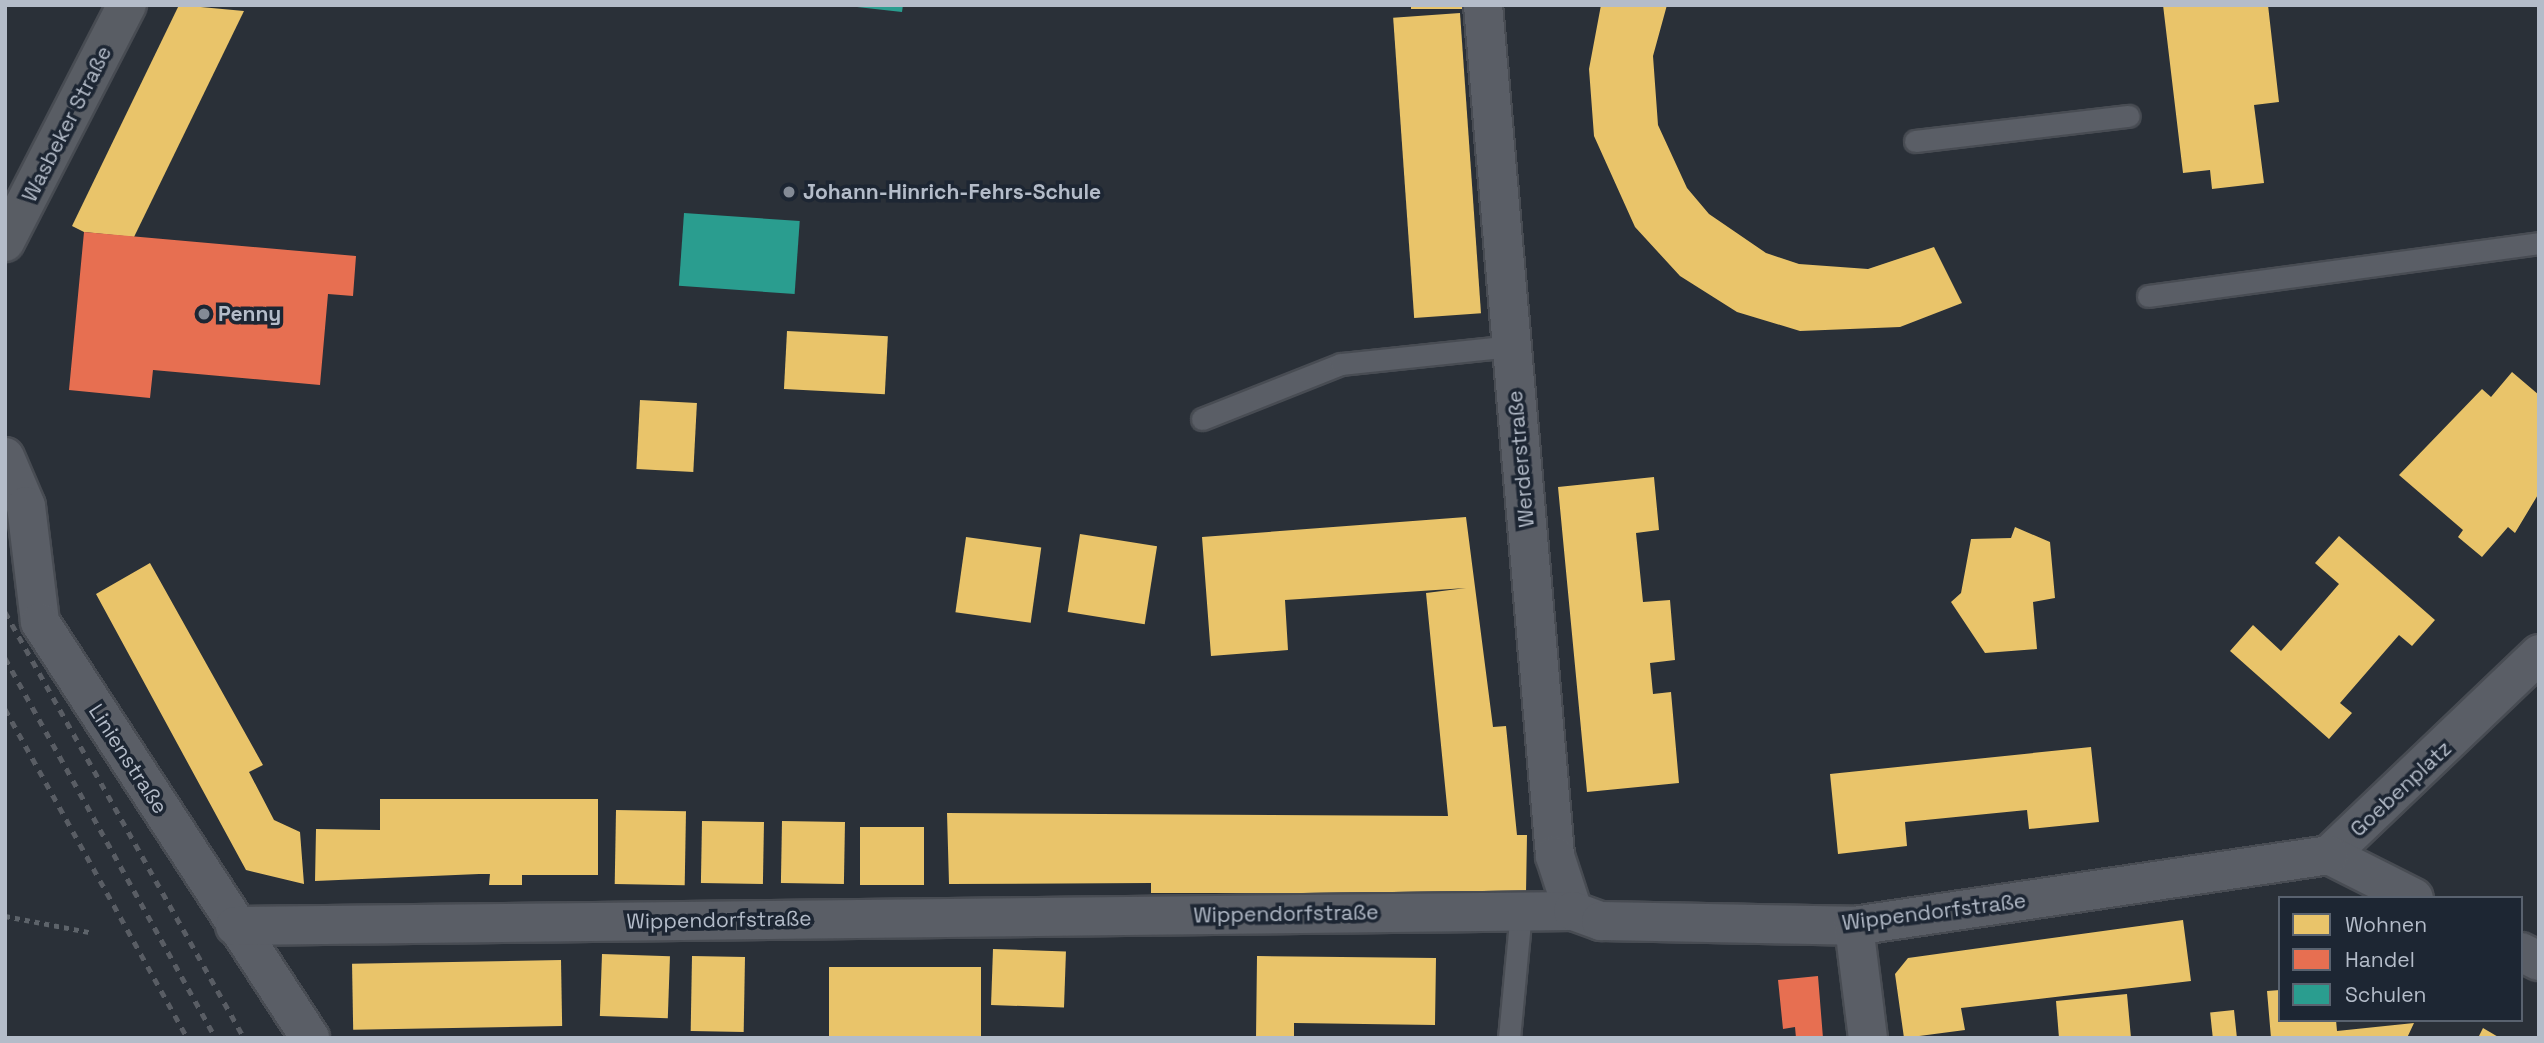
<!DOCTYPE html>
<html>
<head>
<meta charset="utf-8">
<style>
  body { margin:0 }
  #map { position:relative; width:2544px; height:1043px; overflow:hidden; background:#2a3038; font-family:"Space Grotesk",sans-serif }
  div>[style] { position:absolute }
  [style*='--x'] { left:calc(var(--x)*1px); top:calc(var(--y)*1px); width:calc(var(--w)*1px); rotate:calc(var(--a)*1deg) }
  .homes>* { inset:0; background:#e9c46a; transform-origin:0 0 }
  .shops>* { inset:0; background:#e76f51 }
  .schools>* { inset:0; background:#2a9d8f; transform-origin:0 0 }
  .path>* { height:4.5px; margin-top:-2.25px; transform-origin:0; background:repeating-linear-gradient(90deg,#5d636a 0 5px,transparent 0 10px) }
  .roads { filter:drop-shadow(2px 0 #484c53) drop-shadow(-2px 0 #484c53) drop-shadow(0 2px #484c53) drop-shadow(0 -2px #484c53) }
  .lane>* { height:21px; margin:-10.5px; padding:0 10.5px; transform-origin:10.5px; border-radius:10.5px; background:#5a5e66 }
  .street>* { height:38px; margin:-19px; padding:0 19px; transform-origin:19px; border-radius:19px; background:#5a5e66 }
  .secondary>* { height:38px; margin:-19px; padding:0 19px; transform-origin:19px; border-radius:19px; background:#595d64 }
  .rail>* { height:5px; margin-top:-2.5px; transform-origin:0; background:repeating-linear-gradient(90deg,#595d64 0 7px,transparent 0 14px) }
  .dots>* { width:19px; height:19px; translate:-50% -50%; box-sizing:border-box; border:4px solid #1d2633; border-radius:50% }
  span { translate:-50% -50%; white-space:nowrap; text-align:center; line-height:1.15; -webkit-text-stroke:7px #1d2633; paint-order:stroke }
  .street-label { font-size:21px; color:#b4bcc9 }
  .poi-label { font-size:21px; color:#b4bcc9; font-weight:700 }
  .left { translate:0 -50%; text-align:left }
  .frame { position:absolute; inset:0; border:7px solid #b4bcc9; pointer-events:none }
  .legend { position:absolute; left:2278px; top:896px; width:245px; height:126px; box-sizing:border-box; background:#1d2633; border:2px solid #59626f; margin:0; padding:9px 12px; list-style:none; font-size:21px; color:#b4bcc9 }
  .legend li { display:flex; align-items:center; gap:14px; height:35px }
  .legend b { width:35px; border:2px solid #59626f }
</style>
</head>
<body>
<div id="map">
  <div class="homes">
    <div style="clip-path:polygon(179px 5px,244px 11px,134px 237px,84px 232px,72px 226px)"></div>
    <div style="left:1411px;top:5px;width:51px;height:4px"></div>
    <div style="clip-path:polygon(1601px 5px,1667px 5px,1653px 56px,1658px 125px,1687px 188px,1709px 214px,1766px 253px,1799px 264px,1868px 269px,1934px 247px,1962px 303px,1900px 327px,1800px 331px,1737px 312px,1680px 276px,1635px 227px,1594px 136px,1589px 69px)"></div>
    <div style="clip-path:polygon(2163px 5px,2268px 5px,2279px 102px,2254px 105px,2264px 183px,2212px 189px,2210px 170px,2183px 173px)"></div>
    <div style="left:1460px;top:13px;width:301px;height:67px;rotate:86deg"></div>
    <div style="left:787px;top:331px;width:101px;height:58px;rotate:3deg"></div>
    <div style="clip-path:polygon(2512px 372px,2539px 395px,2539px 493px,2515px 533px,2508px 527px,2482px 557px,2458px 537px,2463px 530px,2399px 475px,2482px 389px,2491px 397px)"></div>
    <div style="left:640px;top:400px;width:57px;height:69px;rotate:3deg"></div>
    <div style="clip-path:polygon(1654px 477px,1659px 530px,1636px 533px,1643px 602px,1670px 600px,1675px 660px,1650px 663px,1653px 694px,1671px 692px,1679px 783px,1587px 792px,1558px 487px)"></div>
    <div style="clip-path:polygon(1466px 517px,1493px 727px,1506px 726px,1517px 835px,1527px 835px,1526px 893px,1151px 893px,1151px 883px,949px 884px,947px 813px,1448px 816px,1426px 593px,1466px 588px,1285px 600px,1288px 650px,1211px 656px,1202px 537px)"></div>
    <div style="clip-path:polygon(2015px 527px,2050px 542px,2055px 598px,2033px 602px,2037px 649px,1985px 653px,1951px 602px,1961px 593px,1971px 539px,2011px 538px)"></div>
    <div style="left:1080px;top:534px;width:78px;height:79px;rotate:9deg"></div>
    <div style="clip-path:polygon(2339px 536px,2435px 620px,2412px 646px,2399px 635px,2340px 703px,2352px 713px,2329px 739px,2230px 651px,2253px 625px,2281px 651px,2339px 584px,2315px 563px)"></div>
    <div style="left:966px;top:537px;width:76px;height:76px;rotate:8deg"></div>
    <div style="clip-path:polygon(150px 563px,263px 765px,249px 772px,274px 820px,300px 832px,304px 884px,246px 870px,96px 594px)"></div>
    <div style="clip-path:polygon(2091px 747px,2099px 822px,2029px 829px,2027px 810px,1905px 822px,1907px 846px,1838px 854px,1830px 774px)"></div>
    <div style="clip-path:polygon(380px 799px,598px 799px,598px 875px,522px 875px,522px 885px,489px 885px,490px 874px,479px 874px,315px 881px,316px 829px,380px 830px)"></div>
    <div style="left:616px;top:810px;width:70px;height:74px;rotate:1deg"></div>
    <div style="left:702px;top:821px;width:62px;height:62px;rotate:1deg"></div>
    <div style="left:782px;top:821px;width:63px;height:62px;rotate:1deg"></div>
    <div style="left:860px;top:827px;width:64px;height:58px"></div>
    <div style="clip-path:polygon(2183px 920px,2191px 981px,1961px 1008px,1965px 1030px,1904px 1038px,1895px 974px,1908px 958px)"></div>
    <div style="left:993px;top:949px;width:73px;height:56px;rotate:2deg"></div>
    <div style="left:602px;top:954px;width:68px;height:62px;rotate:2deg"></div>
    <div style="left:692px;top:956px;width:53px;height:75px;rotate:1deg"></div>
    <div style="clip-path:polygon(1257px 956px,1436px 958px,1435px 1025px,1294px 1023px,1294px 1038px,1256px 1038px)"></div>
    <div style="left:561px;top:960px;width:66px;height:209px;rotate:89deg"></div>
    <div style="left:829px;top:967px;width:152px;height:71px"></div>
    <div style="clip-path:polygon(2280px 990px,2280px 1020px,2336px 1020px,2337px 1031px,2414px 1023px,2407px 1038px,2271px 1038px,2267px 991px)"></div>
    <div style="clip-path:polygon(2127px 994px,2131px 1038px,2059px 1038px,2056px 1001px)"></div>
    <div style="left:2234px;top:1010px;width:28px;height:24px;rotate:84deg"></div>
    <div style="clip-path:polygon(2483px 1028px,2500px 1038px,2478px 1038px)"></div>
  </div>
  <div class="shops">
    <div style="clip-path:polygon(84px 232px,356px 256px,353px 296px,328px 294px,320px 385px,153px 370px,150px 398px,69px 390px)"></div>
    <div style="clip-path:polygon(1818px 976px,1823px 1038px,1796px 1038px,1795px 1027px,1783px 1029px,1778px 980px)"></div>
  </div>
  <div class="schools">
    <div style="clip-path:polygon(839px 5px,903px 5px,902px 12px)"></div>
    <div style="left:684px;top:213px;width:116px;height:73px;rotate:4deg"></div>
  </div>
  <div class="path">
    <div style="--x:5;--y:916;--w:86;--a:10.8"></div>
  </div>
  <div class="roads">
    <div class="lane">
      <div style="--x:1915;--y:141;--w:215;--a:-6.7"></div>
      <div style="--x:2148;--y:296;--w:395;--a:-7.7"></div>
      <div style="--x:1202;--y:419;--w:149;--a:-21.6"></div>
      <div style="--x:1341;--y:364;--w:172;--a:-6"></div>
      <div style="--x:1509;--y:1038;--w:128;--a:-84.6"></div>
    </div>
    <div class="street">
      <div style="--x:1483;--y:5;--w:854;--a:85.16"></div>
      <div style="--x:1555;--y:856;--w:58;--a:71.9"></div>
      <div style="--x:5;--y:457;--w:53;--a:66.8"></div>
      <div style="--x:26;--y:506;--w:117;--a:83.1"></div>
      <div style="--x:40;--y:622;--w:496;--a:57"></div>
      <div style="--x:2329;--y:855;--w:291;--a:-43.7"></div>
      <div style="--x:2329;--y:855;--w:95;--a:26.8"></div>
      <div style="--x:235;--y:926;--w:1338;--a:-0.64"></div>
      <div style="--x:1573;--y:911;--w:30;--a:20"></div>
      <div style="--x:1601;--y:921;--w:253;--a:1.1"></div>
      <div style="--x:1854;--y:926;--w:480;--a:-8.5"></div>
      <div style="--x:1854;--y:926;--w:113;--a:82.9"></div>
      <div style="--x:2521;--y:952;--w:20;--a:27"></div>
    </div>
    <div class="secondary">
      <div style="--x:5;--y:242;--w:267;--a:-62.8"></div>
    </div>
  </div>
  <div class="rail">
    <div style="--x:5;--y:612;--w:488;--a:60.7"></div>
    <div style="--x:5;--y:658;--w:435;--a:61"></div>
    <div style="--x:5;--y:709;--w:376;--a:61"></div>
  </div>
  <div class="dots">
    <div style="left:789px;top:192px;background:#848b96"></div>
    <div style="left:204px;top:314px;background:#848b96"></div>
  </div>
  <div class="street-label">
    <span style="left:67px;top:124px;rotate:-63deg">Wasbeker Straße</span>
    <span style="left:1521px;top:459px;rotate:-95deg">Werderstraße</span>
    <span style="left:128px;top:759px;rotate:57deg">Linienstraße</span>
    <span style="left:2401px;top:789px;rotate:-43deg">Goebenplatz</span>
    <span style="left:1934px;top:912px;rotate:-7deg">Wippendorfstraße</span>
    <span style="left:1286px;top:914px;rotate:-1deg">Wippendorfstraße</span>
    <span style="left:719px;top:920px;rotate:-1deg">Wippendorfstraße</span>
  </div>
  <div class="poi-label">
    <span class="left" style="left:803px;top:192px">Johann-Hinrich-Fehrs-Schule</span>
    <span class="left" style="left:218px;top:314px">Penny</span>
  </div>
  <div class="frame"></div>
  <ul class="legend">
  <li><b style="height:19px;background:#e9c46a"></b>Wohnen</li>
  <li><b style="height:19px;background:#e76f51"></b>Handel</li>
  <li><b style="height:19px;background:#2a9d8f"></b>Schulen</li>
  </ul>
</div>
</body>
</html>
